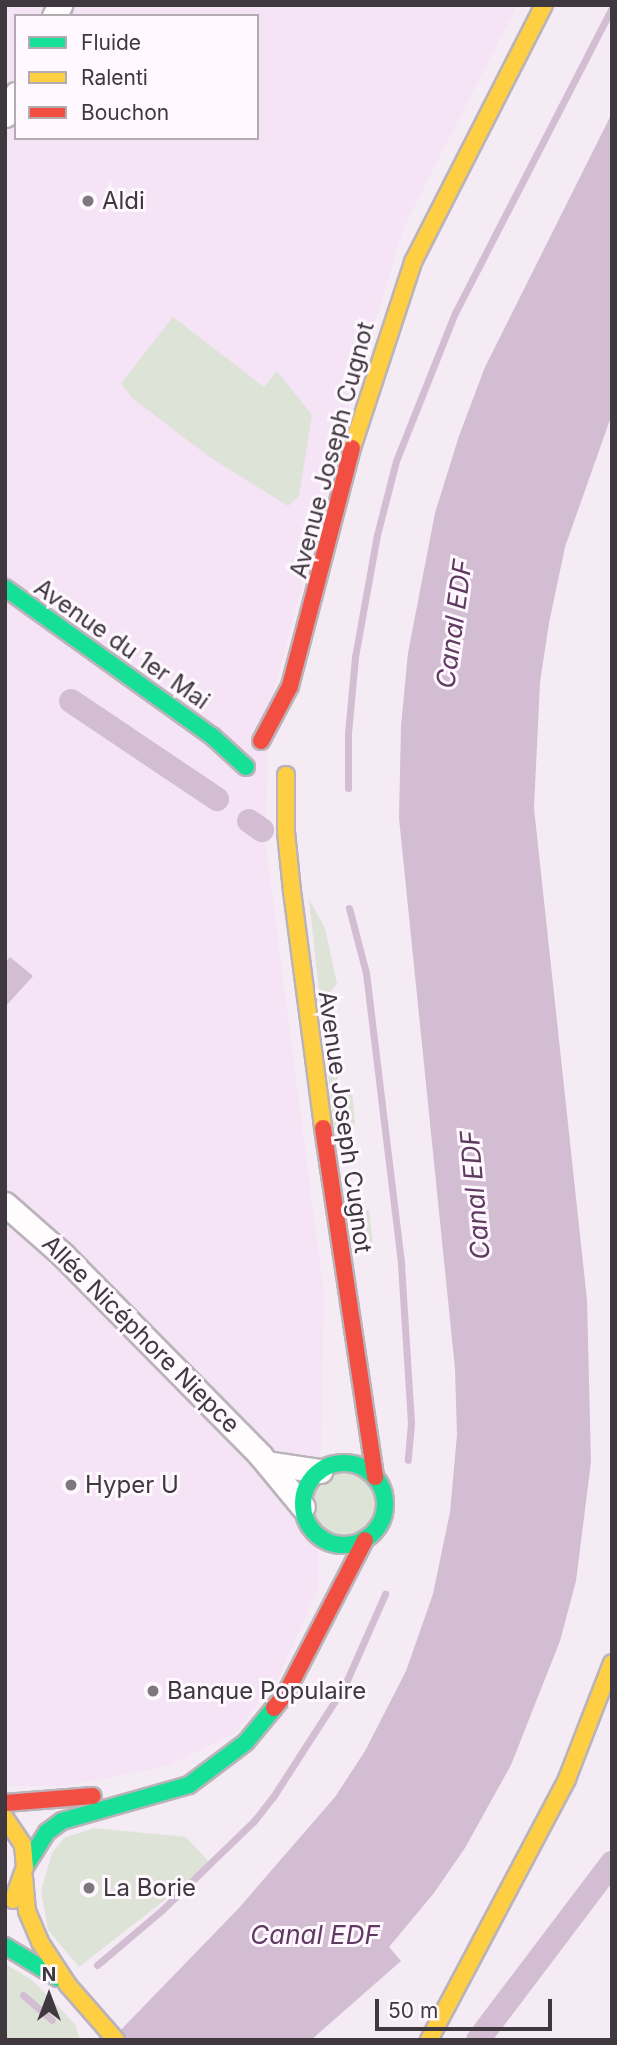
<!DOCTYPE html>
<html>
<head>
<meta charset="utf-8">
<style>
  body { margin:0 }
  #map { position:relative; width:617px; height:2045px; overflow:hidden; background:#f5ebf4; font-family:Inter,sans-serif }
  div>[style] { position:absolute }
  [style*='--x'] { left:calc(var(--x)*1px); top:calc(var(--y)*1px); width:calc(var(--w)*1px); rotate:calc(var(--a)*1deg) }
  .built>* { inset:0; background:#f5e4f5 }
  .green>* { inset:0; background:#dde3d7 }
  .round { border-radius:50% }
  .water>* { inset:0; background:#d3bdd2 }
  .stream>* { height:7px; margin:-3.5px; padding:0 3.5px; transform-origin:3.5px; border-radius:3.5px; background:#d3bdd2 }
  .canal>* { height:24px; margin:-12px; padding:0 12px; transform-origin:12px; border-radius:12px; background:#d3bdd2 }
  .roads { filter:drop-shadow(2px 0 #bab3ba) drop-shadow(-2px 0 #bab3ba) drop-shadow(0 2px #bab3ba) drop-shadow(0 -2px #bab3ba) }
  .street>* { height:23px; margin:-11.5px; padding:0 11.5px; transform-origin:11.5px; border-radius:11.5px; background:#fefcfd }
  .fast>* { height:16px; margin:-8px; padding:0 8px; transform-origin:8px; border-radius:8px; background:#16e098 }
  .fast>.ring { margin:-8px; padding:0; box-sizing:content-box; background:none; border:16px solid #16e098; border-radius:50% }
  .slow>* { height:16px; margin:-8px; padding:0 8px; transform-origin:8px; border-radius:8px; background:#ffcf43 }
  .jam>* { height:16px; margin:-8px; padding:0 8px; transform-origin:8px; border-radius:8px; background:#f24e42 }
  .dots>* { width:19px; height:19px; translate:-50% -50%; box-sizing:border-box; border:4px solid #fff8ff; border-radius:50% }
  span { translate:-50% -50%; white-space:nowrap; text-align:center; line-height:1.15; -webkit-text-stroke:6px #fff8ff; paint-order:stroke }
  .poi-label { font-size:24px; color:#3f383f }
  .left { translate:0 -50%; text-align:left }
  .street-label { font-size:24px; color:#3f383f }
  .water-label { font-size:26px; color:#603a61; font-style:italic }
  .frame { position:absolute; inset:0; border:7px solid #3f383f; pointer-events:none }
  .legend { position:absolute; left:14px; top:14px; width:245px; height:126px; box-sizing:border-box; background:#fff8ff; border:2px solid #b2abb2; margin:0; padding:9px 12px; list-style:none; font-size:21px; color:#3f383f }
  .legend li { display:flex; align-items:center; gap:14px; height:35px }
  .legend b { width:35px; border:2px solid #b2abb2 }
  .north { position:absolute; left:14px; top:1961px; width:70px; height:70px; -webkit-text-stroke:5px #fff8ff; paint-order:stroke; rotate:0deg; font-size:19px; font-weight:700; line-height:28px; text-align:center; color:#3f383f }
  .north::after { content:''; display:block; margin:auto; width:24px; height:32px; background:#3f383f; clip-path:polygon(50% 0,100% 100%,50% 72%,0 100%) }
  .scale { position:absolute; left:375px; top:1999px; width:177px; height:32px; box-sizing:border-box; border:4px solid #3f383f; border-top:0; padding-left:9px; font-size:21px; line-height:24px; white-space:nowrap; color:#3f383f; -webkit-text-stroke:5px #fff8ff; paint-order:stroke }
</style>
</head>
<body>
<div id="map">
  <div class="built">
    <div style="clip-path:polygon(evenodd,5px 5px,517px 5px,404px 227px,353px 394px,270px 707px,265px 840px,324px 1295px,318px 1589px,278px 1678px,236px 1732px,167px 1766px,65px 1786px,5px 1786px,5px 5px,16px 16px,257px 16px,257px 138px,16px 138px,16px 16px)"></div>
  </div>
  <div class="green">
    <div style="clip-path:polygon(173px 317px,264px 387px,277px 371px,312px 415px,299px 496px,288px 506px,211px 458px,133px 399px,121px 383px)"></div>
    <div style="clip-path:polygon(309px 899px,325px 928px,337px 984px,328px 994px,339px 1086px,352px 1091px,355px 1123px,336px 1146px)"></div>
    <div style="clip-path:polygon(367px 1210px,369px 1210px,373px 1243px,350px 1232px)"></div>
    <div class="round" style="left:310px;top:1470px;width:68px;height:68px"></div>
    <div style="clip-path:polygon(94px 1828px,186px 1837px,211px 1864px,79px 1967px,48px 1930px,41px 1891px,52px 1853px,64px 1838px)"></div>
    <div style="clip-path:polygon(5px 1964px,32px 1980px,75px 2024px,80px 2040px,5px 2040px)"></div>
  </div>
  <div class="water">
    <div style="clip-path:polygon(612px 113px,612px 414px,565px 547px,549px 623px,540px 682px,534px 808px,587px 1300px,591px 1462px,576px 1581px,560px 1641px,511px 1765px,465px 1848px,434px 1893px,389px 1947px,401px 1961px,311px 2040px,111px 2040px,238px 1909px,335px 1797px,365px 1751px,406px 1671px,433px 1594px,450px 1512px,457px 1435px,455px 1369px,399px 818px,401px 726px,408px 653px,435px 513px,459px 436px,485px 367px)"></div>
    <div style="clip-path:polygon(10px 957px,33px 976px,5px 1007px,5px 962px)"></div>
  </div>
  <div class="stream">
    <div style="--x:348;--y:788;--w:55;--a:-90"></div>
    <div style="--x:348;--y:733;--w:76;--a:-84.7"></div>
    <div style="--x:355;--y:657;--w:124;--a:-79.8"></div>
    <div style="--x:377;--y:535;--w:76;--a:-75.6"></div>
    <div style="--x:396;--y:461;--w:159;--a:-68.3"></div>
    <div style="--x:455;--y:313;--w:344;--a:-62.8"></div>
    <div style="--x:349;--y:908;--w:67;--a:75.3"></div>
    <div style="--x:366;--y:973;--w:293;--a:83.1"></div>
    <div style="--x:401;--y:1264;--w:159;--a:86.4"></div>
    <div style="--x:411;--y:1423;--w:37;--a:95"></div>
    <div style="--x:97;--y:1965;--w:85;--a:-40.2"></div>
    <div style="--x:162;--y:1910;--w:128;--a:-44.1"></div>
    <div style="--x:254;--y:1821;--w:31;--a:-52"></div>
    <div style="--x:273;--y:1797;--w:131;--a:-57.2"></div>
    <div style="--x:344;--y:1687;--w:102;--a:-66.2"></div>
    <div style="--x:23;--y:1995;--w:38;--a:41"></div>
  </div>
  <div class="canal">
    <div style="--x:71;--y:701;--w:176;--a:33.9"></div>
    <div style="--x:249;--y:821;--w:16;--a:35"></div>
    <div style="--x:478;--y:2040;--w:222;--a:-52.9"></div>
  </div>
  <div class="roads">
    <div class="street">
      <div style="--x:54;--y:16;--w:13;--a:-61"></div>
      <div style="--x:5;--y:115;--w:24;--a:-62"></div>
      <div style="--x:5;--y:1204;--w:77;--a:41.3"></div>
      <div style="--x:63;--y:1255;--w:281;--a:45.4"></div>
      <div style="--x:260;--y:1455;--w:67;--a:50.4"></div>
      <div style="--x:267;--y:1463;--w:54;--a:8.6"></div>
    </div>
    <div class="fast">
      <div style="--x:5;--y:588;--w:254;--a:35.6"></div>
      <div style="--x:212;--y:736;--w:46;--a:42.4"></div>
      <div class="ring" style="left:303px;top:1463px;width:66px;height:66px"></div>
      <div style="--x:25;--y:1867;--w:41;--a:-57.8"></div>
      <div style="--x:47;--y:1832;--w:19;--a:-36"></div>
      <div style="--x:62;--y:1821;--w:132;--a:-15.8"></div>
      <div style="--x:189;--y:1785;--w:71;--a:-37"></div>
      <div style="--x:246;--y:1742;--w:44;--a:-50.5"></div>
      <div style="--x:5;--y:1946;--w:62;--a:31.1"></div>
    </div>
    <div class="slow">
      <div style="--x:352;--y:448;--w:196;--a:-71.8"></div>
      <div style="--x:413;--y:262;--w:288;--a:-63"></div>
      <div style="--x:286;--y:775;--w:57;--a:90"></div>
      <div style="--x:286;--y:832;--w:59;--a:84.2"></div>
      <div style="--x:292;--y:891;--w:239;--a:82.5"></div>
      <div style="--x:5;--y:1818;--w:32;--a:56"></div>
      <div style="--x:23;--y:1845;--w:22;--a:85"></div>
      <div style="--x:25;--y:1867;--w:35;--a:110"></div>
      <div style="--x:24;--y:1877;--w:34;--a:85"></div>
      <div style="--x:27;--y:1911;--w:34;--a:67"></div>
      <div style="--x:40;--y:1942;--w:51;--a:56.9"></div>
      <div style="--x:68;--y:1985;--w:73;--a:48.9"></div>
      <div style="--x:429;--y:2040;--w:295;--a:-62.1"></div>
      <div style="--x:567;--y:1779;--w:124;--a:-68.8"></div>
    </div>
    <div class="jam">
      <div style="--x:261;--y:741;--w:62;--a:-62.2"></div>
      <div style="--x:290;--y:686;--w:246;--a:-75.4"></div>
      <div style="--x:323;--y:1128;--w:353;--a:81.5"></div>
      <div style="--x:274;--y:1708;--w:19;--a:-51"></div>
      <div style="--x:286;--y:1693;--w:172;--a:-62.7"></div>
      <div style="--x:5;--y:1803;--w:88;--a:-4.5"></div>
    </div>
  </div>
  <div class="dots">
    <div style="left:88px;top:201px;background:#7f777e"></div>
    <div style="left:71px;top:1485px;background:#7f777e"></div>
    <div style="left:153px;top:1691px;background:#7f777e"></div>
    <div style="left:89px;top:1888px;background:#7f777e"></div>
  </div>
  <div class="poi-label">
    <span class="left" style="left:102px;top:201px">Aldi</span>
    <span class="left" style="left:85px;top:1485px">Hyper U</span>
    <span class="left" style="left:167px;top:1691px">Banque Populaire</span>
    <span class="left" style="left:103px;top:1888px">La Borie</span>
  </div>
  <div class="street-label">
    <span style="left:332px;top:450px;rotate:-75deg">Avenue Joseph Cugnot</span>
    <span style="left:122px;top:644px;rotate:35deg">Avenue du 1er Mai</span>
    <span style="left:345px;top:1122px;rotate:82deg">Avenue Joseph Cugnot</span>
    <span style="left:141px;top:1334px;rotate:45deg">Allée Nicéphore Niepce</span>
  </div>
  <div class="water-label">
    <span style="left:454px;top:624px;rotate:-82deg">Canal EDF</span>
    <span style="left:475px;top:1195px;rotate:-95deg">Canal EDF</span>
    <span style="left:315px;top:1935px">Canal EDF</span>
  </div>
  <div class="frame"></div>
  <ul class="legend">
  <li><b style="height:9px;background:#16e098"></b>Fluide</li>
  <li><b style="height:9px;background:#ffcf43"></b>Ralenti</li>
  <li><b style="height:9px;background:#f24e42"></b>Bouchon</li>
  </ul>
  <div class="north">N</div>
  <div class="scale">50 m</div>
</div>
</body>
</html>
